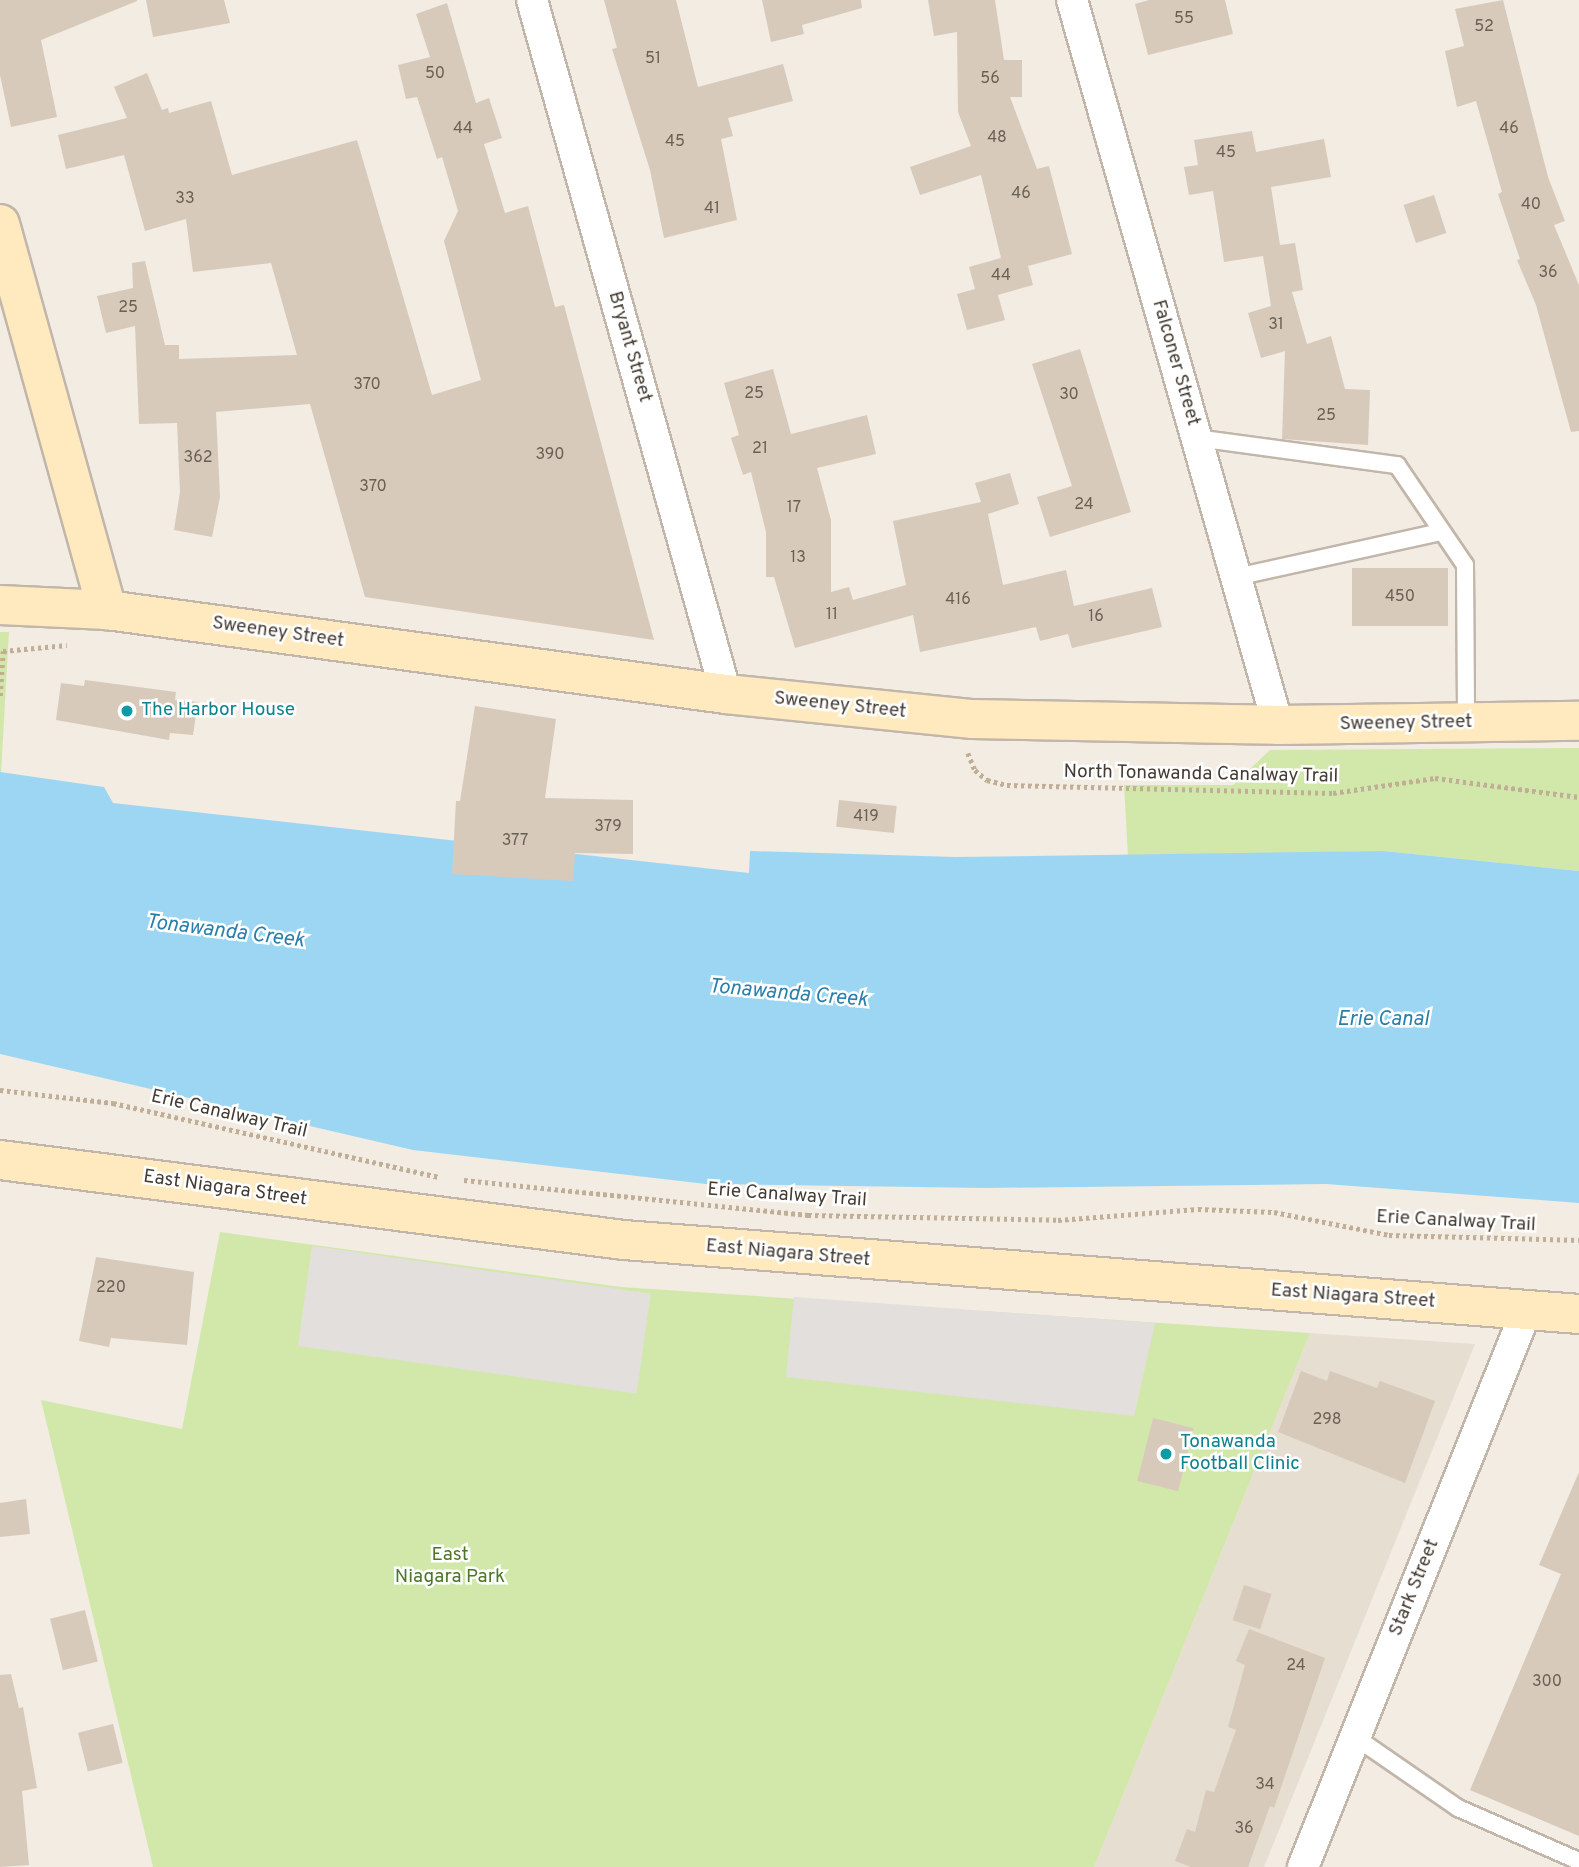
<!DOCTYPE html>
<html>
<head>
<meta charset="utf-8">
<style>
  body { margin:0 }
  #map { position:relative; width:1579px; height:1867px; overflow:hidden; background:#f2ece3; font-family:Overpass,sans-serif }
  div>[style] { position:absolute }
  [style*='--x'] { left:calc(var(--x)*1px); top:calc(var(--y)*1px); width:calc(var(--w)*1px); rotate:calc(var(--a)*1deg) }
  .residential>* { inset:0; background:#e6ded1 }
  .green>* { inset:0; background:#d2e8aa }
  .parking>* { inset:0; background:#e2dfdc; transform-origin:0 0 }
  .water>* { inset:0; background:#9dd6f2 }
  .building>* { inset:0; background:#d7cabb; transform-origin:0 0 }
  .path>* { height:4.5px; margin-top:-2.25px; transform-origin:0; background:repeating-linear-gradient(90deg,#c0ae97 0 3.5px,transparent 0 7px) }
  .roads { filter:drop-shadow(2px 0 #c1b6a9) drop-shadow(-2px 0 #c1b6a9) drop-shadow(0 2px #c1b6a9) drop-shadow(0 -2px #c1b6a9) }
  .lane>* { height:16px; margin:-8px; padding:0 8px; transform-origin:8px; border-radius:8px; background:#fff }
  .street>* { height:30px; margin:-15px; padding:0 15px; transform-origin:15px; border-radius:15px; background:#fff }
  .secondary>* { height:38px; margin:-19px; padding:0 19px; transform-origin:19px; border-radius:19px; background:#ffeac0 }
  .dots>* { width:19px; height:19px; translate:-50% -50%; box-sizing:border-box; border:4px solid #fff; border-radius:50% }
  span { translate:-50% -50%; white-space:nowrap; text-align:center; line-height:1.15; -webkit-text-stroke:5px #fff; paint-order:stroke }
  .number-label { font-size:16px; color:#696055 }
  .number-label span { -webkit-text-stroke-width:0 }
  .street-label { font-size:19px; color:#443c33 }
  .culture-label { font-size:19px; color:#0d838f }
  .left { translate:0 -50%; text-align:left }
  .park-label { font-size:19px; color:#4b7726 }
  .water-label { font-size:21px; color:#2a7eaa; font-style:italic }
</style>
</head>
<body>
<div id="map">
  <div class="residential">
    <div style="clip-path:polygon(1310px 1333px,1475px 1344px,1264px 1867px,1094px 1867px)"></div>
  </div>
  <div class="green">
    <div style="clip-path:polygon(0 632px,9px 632px,1px 773px,0 772px)"></div>
    <div style="clip-path:polygon(1579px 748px,1579px 871px,1383px 851px,1128px 857px,1124px 785px,1233px 785px,1270px 750px)"></div>
    <div style="clip-path:polygon(220px 1232px,621px 1287px,1310px 1333px,1094px 1867px,153px 1867px,41px 1400px,182px 1429px)"></div>
  </div>
  <div class="parking">
    <div style="left:312px;top:1246px;width:342px;height:101px;rotate:8deg"></div>
    <div style="clip-path:polygon(794px 1297px,1155px 1323px,1134px 1416px,786px 1377px)"></div>
  </div>
  <div class="water">
    <div style="clip-path:polygon(0 772px,104px 787px,113px 803px,749px 873px,750px 851px,956px 857px,1383px 851px,1579px 871px,1579px 1203px,1326px 1184px,986px 1188px,706px 1184px,413px 1150px,0 1054px)"></div>
  </div>
  <div class="building">
    <div style="clip-path:polygon(0 0,137px 0,137px 1px,41px 40px,57px 117px,11px 127px,0 75px)"></div>
    <div style="clip-path:polygon(146px 0,224px 0,230px 23px,153px 37px)"></div>
    <div style="clip-path:polygon(604px 0,676px 0,698px 87px,783px 64px,793px 101px,728px 118px,733px 136px,721px 139px,737px 220px,664px 238px,650px 170px,612px 49px,617px 48px)"></div>
    <div style="clip-path:polygon(762px 0,861px 0,862px 8px,802px 25px,804px 34px,771px 42px)"></div>
    <div style="clip-path:polygon(928px 0,995px 0,1004px 60px,1022px 60px,1022px 97px,1010px 97px,1037px 169px,1049px 166px,1072px 254px,1028px 266px,1033px 285px,998px 295px,1005px 320px,967px 330px,957px 294px,975px 289px,969px 267px,1001px 258px,981px 175px,920px 195px,910px 167px,971px 146px,958px 112px,957px 32px,934px 36px)"></div>
    <div style="clip-path:polygon(1149px 0,1225px 0,1233px 34px,1148px 55px,1135px 4px)"></div>
    <div style="clip-path:polygon(1503px 0,1548px 177px,1565px 221px,1554px 225px,1579px 285px,1579px 431px,1571px 432px,1536px 305px,1517px 260px,1520px 259px,1498px 194px,1502px 192px,1476px 101px,1457px 107px,1445px 51px,1464px 46px,1455px 9px)"></div>
    <div style="clip-path:polygon(447px 3px,476px 103px,489px 98px,502px 138px,484px 144px,505px 213px,528px 206px,555px 307px,564px 305px,654px 640px,365px 597px,310px 404px,216px 412px,220px 497px,212px 537px,174px 530px,180px 492px,177px 423px,139px 424px,135px 326px,106px 333px,97px 296px,133px 288px,132px 263px,145px 261px,165px 345px,179px 345px,179px 359px,297px 355px,271px 263px,193px 272px,186px 219px,145px 231px,124px 155px,66px 169px,58px 135px,127px 118px,114px 87px,147px 73px,162px 110px,168px 108px,169px 113px,211px 101px,232px 175px,357px 140px,432px 395px,481px 380px,444px 241px,458px 211px,442px 157px,437px 159px,417px 97px,406px 99px,398px 65px,430px 57px,416px 14px)"></div>
    <div style="clip-path:polygon(1252px 131px,1256px 152px,1324px 139px,1331px 177px,1271px 187px,1280px 245px,1295px 243px,1303px 290px,1292px 292px,1307px 344px,1331px 336px,1345px 389px,1370px 390px,1368px 445px,1282px 439px,1285px 351px,1261px 358px,1248px 313px,1271px 306px,1263px 256px,1224px 262px,1213px 191px,1189px 195px,1184px 167px,1198px 165px,1194px 140px)"></div>
    <div style="left:1434px;top:195px;width:40px;height:32px;rotate:72deg"></div>
    <div style="clip-path:polygon(1080px 349px,1131px 512px,1050px 537px,1037px 497px,1072px 486px,1032px 364px)"></div>
    <div style="clip-path:polygon(773px 369px,791px 434px,867px 415px,876px 454px,817px 468px,831px 520px,831px 592px,849px 587px,853px 600px,906px 585px,893px 521px,981px 502px,975px 483px,1010px 473px,1019px 504px,988px 514px,1003px 585px,1066px 570px,1074px 606px,1152px 588px,1162px 627px,1072px 648px,1068px 634px,1040px 641px,1036px 627px,920px 652px,913px 615px,795px 648px,774px 577px,766px 577px,766px 532px,751px 472px,743px 475px,731px 438px,739px 435px,724px 383px)"></div>
    <div style="left:1352px;top:568px;width:96px;height:58px"></div>
    <div style="clip-path:polygon(85px 680px,176px 692px,175px 700px,198px 702px,193px 735px,170px 733px,169px 740px,56px 720px,61px 683px,84px 686px)"></div>
    <div style="clip-path:polygon(475px 706px,556px 719px,545px 798px,633px 800px,633px 854px,575px 853px,573px 881px,452px 874px,456px 801px,460px 801px)"></div>
    <div style="left:839px;top:800px;width:58px;height:27px;rotate:6deg"></div>
    <div style="clip-path:polygon(96px 1257px,194px 1272px,187px 1345px,111px 1338px,109px 1347px,79px 1341px)"></div>
    <div style="clip-path:polygon(1301px 1371px,1327px 1381px,1330px 1371px,1377px 1388px,1380px 1381px,1435px 1401px,1405px 1483px,1278px 1432px)"></div>
    <div style="left:1153px;top:1418px;width:42px;height:65px;rotate:14deg"></div>
    <div style="clip-path:polygon(1579px 1472px,1579px 1836px,1470px 1790px,1561px 1574px,1539px 1565px)"></div>
    <div style="clip-path:polygon(26px 1499px,30px 1534px,0 1537px,0 1503px)"></div>
    <div style="left:1244px;top:1585px;width:29px;height:37px;rotate:18deg"></div>
    <div style="left:85px;top:1610px;width:53px;height:36px;rotate:76deg"></div>
    <div style="clip-path:polygon(1249px 1629px,1325px 1658px,1274px 1808px,1270px 1806px,1248px 1867px,1191px 1867px,1175px 1861px,1187px 1829px,1195px 1832px,1206px 1790px,1214px 1792px,1236px 1730px,1228px 1727px,1245px 1665px,1236px 1661px)"></div>
    <div style="clip-path:polygon(11px 1674px,19px 1708px,23px 1707px,37px 1788px,22px 1791px,29px 1865px,0 1867px,0 1675px)"></div>
    <div style="left:113px;top:1724px;width:40px;height:36px;rotate:76deg"></div>
  </div>
  <div class="path">
    <div style="--x:0;--y:696;--w:45;--a:-86.2"></div>
    <div style="--x:3;--y:651;--w:64;--a:-5.4"></div>
    <div style="--x:968;--y:753;--w:18;--a:68"></div>
    <div style="--x:975;--y:770;--w:16;--a:40"></div>
    <div style="--x:987;--y:780;--w:21;--a:14"></div>
    <div style="--x:1007;--y:785;--w:326;--a:1.4"></div>
    <div style="--x:1333;--y:793;--w:103;--a:-8.4"></div>
    <div style="--x:1435;--y:778;--w:145;--a:7.5"></div>
    <div style="--x:0;--y:1090;--w:114;--a:6.6"></div>
    <div style="--x:113;--y:1103;--w:333;--a:12.8"></div>
    <div style="--x:464;--y:1180;--w:346;--a:5.8"></div>
    <div style="--x:808;--y:1215;--w:250;--a:1.1"></div>
    <div style="--x:1058;--y:1220;--w:140;--a:-4.5"></div>
    <div style="--x:1198;--y:1209;--w:76;--a:2.3"></div>
    <div style="--x:1274;--y:1212;--w:117;--a:11.3"></div>
    <div style="--x:1389;--y:1235;--w:190;--a:1.5"></div>
  </div>
  <div class="roads">
    <div class="lane">
      <div style="--x:1196;--y:438;--w:203;--a:7.7"></div>
      <div style="--x:1397;--y:465;--w:121;--a:55.8"></div>
      <div style="--x:1465;--y:565;--w:158;--a:89.6"></div>
      <div style="--x:1236;--y:577;--w:210;--a:-12.4"></div>
      <div style="--x:1355;--y:1737;--w:125;--a:34.6"></div>
      <div style="--x:1458;--y:1808;--w:132;--a:23.7"></div>
    </div>
    <div class="street">
      <div style="--x:532;--y:0;--w:721;--a:74.38"></div>
      <div style="--x:1072;--y:0;--w:754;--a:74.14"></div>
      <div style="--x:1303;--y:1867;--w:601;--a:-68.13"></div>
    </div>
    <div class="secondary">
      <div style="--x:0;--y:224;--w:401;--a:74.5"></div>
      <div style="--x:0;--y:605;--w:107;--a:2.7"></div>
      <div style="--x:107;--y:610;--w:625;--a:7.73"></div>
      <div style="--x:726;--y:694;--w:248;--a:5.8"></div>
      <div style="--x:973;--y:719;--w:305;--a:1.1"></div>
      <div style="--x:1278;--y:725;--w:301;--a:-0.8"></div>
      <div style="--x:0;--y:1160;--w:629;--a:7.31"></div>
      <div style="--x:624;--y:1240;--w:958;--a:4.43"></div>
    </div>
  </div>
  <div class="dots">
    <div style="left:127px;top:711px;background:#0f9aa8"></div>
    <div style="left:1166px;top:1454px;background:#0f9aa8"></div>
  </div>
  <div class="number-label">
    <span style="left:1184px;top:19px">55</span>
    <span style="left:1484px;top:27px">52</span>
    <span style="left:653px;top:59px">51</span>
    <span style="left:435px;top:74px">50</span>
    <span style="left:990px;top:79px">56</span>
    <span style="left:463px;top:129px">44</span>
    <span style="left:1509px;top:129px">46</span>
    <span style="left:997px;top:138px">48</span>
    <span style="left:675px;top:142px">45</span>
    <span style="left:1226px;top:153px">45</span>
    <span style="left:1021px;top:194px">46</span>
    <span style="left:185px;top:199px">33</span>
    <span style="left:1531px;top:205px">40</span>
    <span style="left:712px;top:209px">41</span>
    <span style="left:1548px;top:273px">36</span>
    <span style="left:1001px;top:276px">44</span>
    <span style="left:128px;top:308px">25</span>
    <span style="left:1276px;top:325px">31</span>
    <span style="left:367px;top:385px">370</span>
    <span style="left:754px;top:394px">25</span>
    <span style="left:1069px;top:395px">30</span>
    <span style="left:1326px;top:416px">25</span>
    <span style="left:760px;top:449px">21</span>
    <span style="left:550px;top:455px">390</span>
    <span style="left:198px;top:458px">362</span>
    <span style="left:373px;top:487px">370</span>
    <span style="left:1084px;top:505px">24</span>
    <span style="left:794px;top:508px">17</span>
    <span style="left:798px;top:558px">13</span>
    <span style="left:1400px;top:597px">450</span>
    <span style="left:958px;top:600px">416</span>
    <span style="left:832px;top:615px">11</span>
    <span style="left:1096px;top:617px">16</span>
    <span style="left:866px;top:817px">419</span>
    <span style="left:608px;top:827px">379</span>
    <span style="left:515px;top:841px">377</span>
    <span style="left:111px;top:1288px">220</span>
    <span style="left:1327px;top:1420px">298</span>
    <span style="left:1296px;top:1666px">24</span>
    <span style="left:1547px;top:1682px">300</span>
    <span style="left:1265px;top:1785px">34</span>
    <span style="left:1244px;top:1829px">36</span>
  </div>
  <div class="street-label">
    <span style="left:629px;top:347px;rotate:74deg">Bryant Street</span>
    <span style="left:1175px;top:363px;rotate:74deg">Falconer Street</span>
    <span style="left:278px;top:633px;rotate:8deg">Sweeney Street</span>
    <span style="left:840px;top:706px;rotate:6deg">Sweeney Street</span>
    <span style="left:1406px;top:724px;rotate:-1deg">Sweeney Street</span>
    <span style="left:1201px;top:775px;rotate:1deg">North Tonawanda Canalway Trail</span>
    <span style="left:229px;top:1115px;rotate:13deg">Erie Canalway Trail</span>
    <span style="left:225px;top:1189px;rotate:8deg">East Niagara Street</span>
    <span style="left:787px;top:1196px;rotate:4deg">Erie Canalway Trail</span>
    <span style="left:1456px;top:1222px;rotate:3deg">Erie Canalway Trail</span>
    <span style="left:788px;top:1254px;rotate:5deg">East Niagara Street</span>
    <span style="left:1353px;top:1297px;rotate:4deg">East Niagara Street</span>
    <span style="left:1415px;top:1588px;rotate:-68deg">Stark Street</span>
  </div>
  <div class="culture-label">
    <span class="left" style="left:141px;top:711px">The Harbor House</span>
    <span class="left" style="left:1180px;top:1454px">Tonawanda<br>Football Clinic</span>
  </div>
  <div class="park-label">
    <span style="left:450px;top:1567px">East<br>Niagara Park</span>
  </div>
  <div class="water-label">
    <span style="left:225px;top:932px;rotate:7deg">Tonawanda Creek</span>
    <span style="left:788px;top:994px;rotate:5deg">Tonawanda Creek</span>
    <span style="left:1383px;top:1020px">Erie Canal</span>
  </div>
</div>
</body>
</html>
